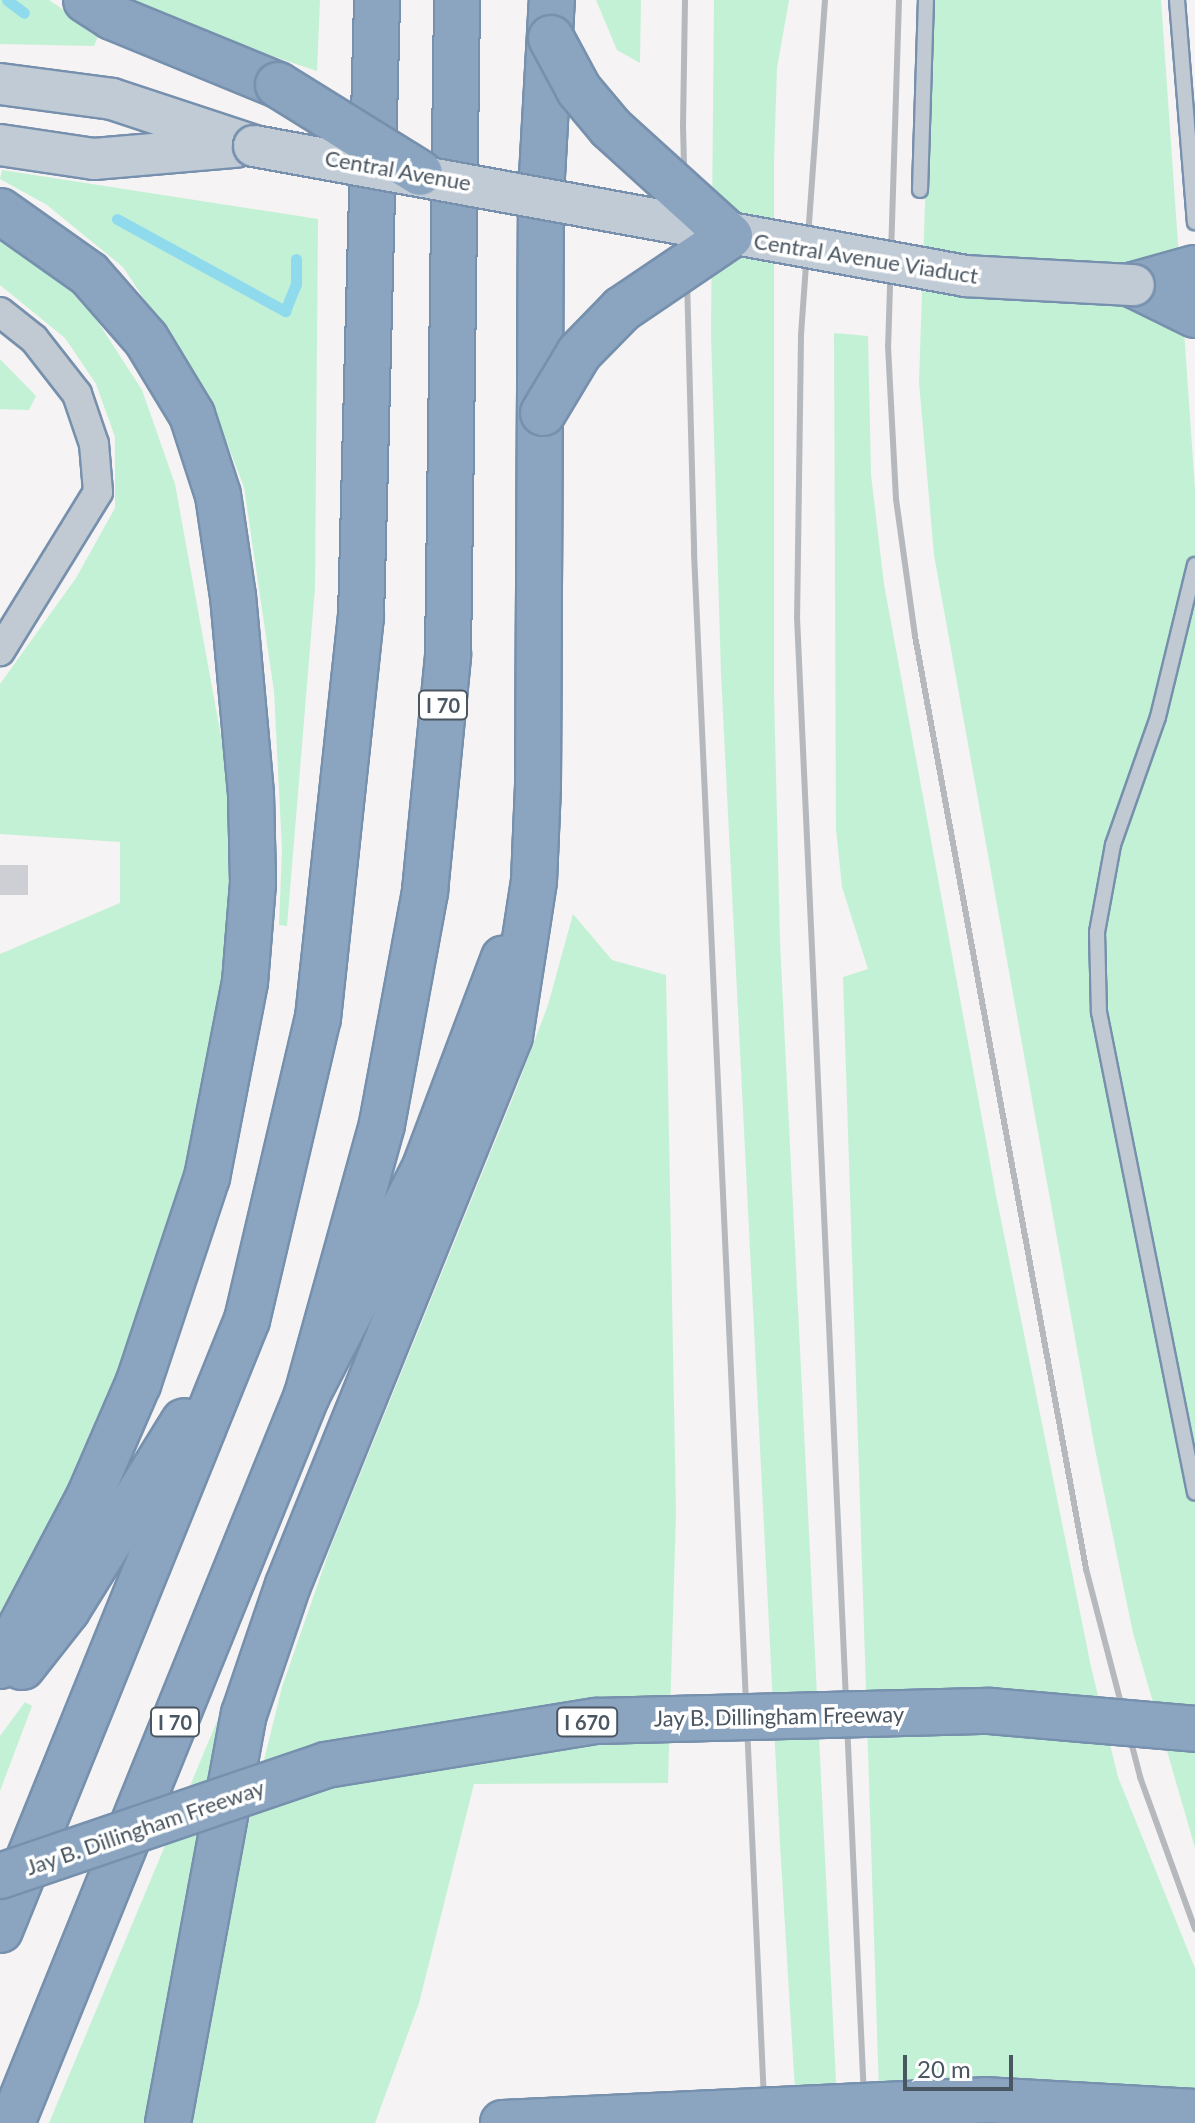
<!DOCTYPE html>
<html>
<head>
<meta charset="utf-8">
<style>
  body { margin:0 }
  #map { position:relative; width:1195px; height:2123px; overflow:hidden; background:#f5f3f3; font-family:Lato,sans-serif }
  div>[style] { position:absolute }
  [style*='--x'] { left:calc(var(--x)*1px); top:calc(var(--y)*1px); width:calc(var(--w)*1px); rotate:calc(var(--a)*1deg) }
  .green>* { inset:0; background:#c3f1d5 }
  .stream>* { height:11px; margin:-5.5px; padding:0 5.5px; transform-origin:5.5px; border-radius:5.5px; background:#90daee }
  .building>* { inset:0; background:#cdcfd5; transform-origin:0 0 }
  .roads { filter:drop-shadow(2px 0 #7690ad) drop-shadow(-2px 0 #7690ad) drop-shadow(0 2px #7690ad) drop-shadow(0 -2px #7690ad) }
  .service>* { height:14px; margin:-7px; padding:0 7px; transform-origin:7px; border-radius:7px; background:#c1cad2 }
  .minor>* { height:28px; margin:-14px; padding:0 14px; transform-origin:14px; border-radius:14px; background:#c1cad2 }
  .secondary>* { height:40px; margin:-20px; padding:0 20px; transform-origin:20px; border-radius:20px; background:#c1cbd6 }
  .motorway>* { height:44px; margin:-22px; padding:0 22px; transform-origin:22px; border-radius:22px; background:#8ba5c1 }
  .rail>* { height:6px; margin:-3px; padding:0 3px; transform-origin:3px; border-radius:3px; background:#b5b8bd }
  .bridges { filter:drop-shadow(2px 0 #7690ad) drop-shadow(-2px 0 #7690ad) drop-shadow(0 2px #7690ad) drop-shadow(0 -2px #7690ad) }
  .secondary-bridge>* { height:40px; margin:-20px; padding:0 20px; transform-origin:20px; border-radius:20px; background:#c1cbd6 }
  .motorway-bridge>* { height:44px; margin:-22px; padding:0 22px; transform-origin:22px; border-radius:22px; background:#8ba5c1 }
  span { translate:-50% -50%; white-space:nowrap; text-align:center; line-height:1.15; -webkit-text-stroke:7px #fff; paint-order:stroke }
  .shield-label span { padding:2px 6px; background:#fff; border:2px solid; border-radius:6px; -webkit-text-stroke-width:0 }
  .shield-label { font-size:20px; color:#4a5661; font-weight:700 }
  .street-label { font-size:22px; color:#4a5661 }
  .scale { position:absolute; left:903px; top:2055px; width:110px; height:36px; box-sizing:border-box; border:4px solid #4a5661; border-top:0; padding-left:10px; font-size:24px; line-height:28px; white-space:nowrap; color:#4a5661; -webkit-text-stroke:6px #fff; paint-order:stroke }
</style>
</head>
<body>
<div id="map">
  <div class="green">
    <div style="clip-path:polygon(0 0,49px 0,99px 34px,94px 46px,0 44px)"></div>
    <div style="clip-path:polygon(134px 0,320px 0,317px 71px,203px 33px)"></div>
    <div style="clip-path:polygon(596px 0,641px 0,640px 63px,617px 50px)"></div>
    <div style="clip-path:polygon(714px 0,789px 0,777px 68px,774px 161px,774px 692px,780px 942px,838px 2123px,797px 2123px,780px 1844px,721px 674px,711px 334px)"></div>
    <div style="clip-path:polygon(932px 0,1161px 0,1195px 489px,1195px 1848px,1133px 1633px,1095px 1449px,934px 555px,919px 382px)"></div>
    <div style="clip-path:polygon(2px 170px,318px 219px,315px 588px,287px 926px,279px 925px,282px 849px,274px 691px,244px 487px,210px 399px,123px 267px,47px 205px,0 179px)"></div>
    <div style="clip-path:polygon(0 237px,65px 285px,96px 319px,142px 390px,175px 484px,226px 764px,233px 877px,225px 972px,187px 1188px,107px 1419px,0 1613px,0 954px,120px 903px,120px 842px,0 834px,0 684px,76px 578px,115px 508px,115px 437px,96px 384px,65px 338px,0 285px)"></div>
    <div style="clip-path:polygon(834px 333px,868px 336px,871px 475px,884px 584px,996px 1195px,1091px 1667px,1118px 1777px,1195px 1968px,1195px 2123px,880px 2123px,843px 977px,868px 969px,842px 887px,836px 829px)"></div>
    <div style="clip-path:polygon(0 359px,36px 396px,29px 410px,0 409px)"></div>
    <div style="clip-path:polygon(573px 914px,612px 960px,666px 975px,676px 1513px,668px 1783px,474px 1784px,419px 2003px,375px 2123px,192px 2123px,238px 1866px,282px 1687px,331px 1546px,514px 1095px,548px 1005px)"></div>
    <div style="clip-path:polygon(241px 1664px,246px 1667px,207px 1784px,145px 2123px,49px 2123px)"></div>
    <div style="clip-path:polygon(25px 1702px,32px 1706px,0 1791px,0 1736px)"></div>
  </div>
  <div class="stream">
    <div style="--x:7;--y:0;--w:21;--a:37"></div>
    <div style="--x:117;--y:219;--w:192;--a:28.7"></div>
    <div style="--x:285;--y:311;--w:29;--a:-68"></div>
    <div style="--x:296;--y:284;--w:25;--a:-90"></div>
  </div>
  <div class="building">
    <div style="left:0;top:865px;width:28px;height:30px"></div>
  </div>
  <div class="roads">
    <div class="service">
      <div style="--x:1177;--y:0;--w:223;--a:85.4"></div>
      <div style="--x:920;--y:190;--w:190;--a:-88.2"></div>
      <div style="--x:1195;--y:565;--w:156;--a:103.7"></div>
      <div style="--x:1158;--y:717;--w:136;--a:109.4"></div>
      <div style="--x:1113;--y:845;--w:88;--a:100.4"></div>
      <div style="--x:1097;--y:932;--w:80;--a:88.6"></div>
      <div style="--x:1099;--y:1012;--w:490;--a:78.7"></div>
    </div>
    <div class="minor">
      <div style="--x:0;--y:312;--w:43;--a:38.5"></div>
      <div style="--x:34;--y:339;--w:70;--a:52"></div>
      <div style="--x:77;--y:394;--w:53;--a:71.2"></div>
      <div style="--x:94;--y:444;--w:48;--a:85.2"></div>
      <div style="--x:98;--y:492;--w:187;--a:121.6"></div>
    </div>
    <div class="secondary">
      <div style="--x:0;--y:84;--w:113;--a:7.6"></div>
      <div style="--x:112;--y:99;--w:150;--a:18.3"></div>
      <div style="--x:0;--y:145;--w:95;--a:8.5"></div>
      <div style="--x:94;--y:159;--w:142;--a:-4.9"></div>
    </div>
    <div class="motorway">
      <div style="--x:86;--y:0;--w:31;--a:33"></div>
      <div style="--x:112;--y:17;--w:179;--a:22.3"></div>
      <div style="--x:0;--y:211;--w:109;--a:35.3"></div>
      <div style="--x:89;--y:274;--w:86;--a:48.8"></div>
      <div style="--x:146;--y:339;--w:89;--a:58.8"></div>
      <div style="--x:192;--y:415;--w:84;--a:72"></div>
      <div style="--x:218;--y:495;--w:102;--a:81.6"></div>
      <div style="--x:233;--y:596;--w:199;--a:84.8"></div>
      <div style="--x:251;--y:794;--w:89;--a:88.7"></div>
      <div style="--x:253;--y:883;--w:99;--a:94.6"></div>
      <div style="--x:245;--y:982;--w:199;--a:101"></div>
      <div style="--x:207;--y:1177;--w:218;--a:108.4"></div>
      <div style="--x:138;--y:1384;--w:123;--a:113.4"></div>
      <div style="--x:89;--y:1497;--w:191;--a:117.8"></div>
      <div style="--x:1134;--y:285;--w:68;--a:26.2"></div>
      <div style="--x:1134;--y:285;--w:63;--a:-15.6"></div>
      <div style="--x:307;--y:1395;--w:281;--a:-74.5"></div>
      <div style="--x:382;--y:1124;--w:237;--a:-79.5"></div>
      <div style="--x:425;--y:891;--w:237;--a:-84.4"></div>
      <div style="--x:448;--y:655;--w:655;--a:-89.21"></div>
      <div style="--x:22;--y:1667;--w:73;--a:-51.7"></div>
      <div style="--x:67;--y:1610;--w:222;--a:-58.2"></div>
      <div style="--x:0;--y:1930;--w:658;--a:-67.96"></div>
      <div style="--x:247;--y:1320;--w:310;--a:-76.8"></div>
      <div style="--x:318;--y:1018;--w:403;--a:-83.9"></div>
      <div style="--x:361;--y:617;--w:617;--a:-88.51"></div>
      <div style="--x:12;--y:2123;--w:785;--a:-67.94"></div>
      <div style="--x:307;--y:1395;--w:257;--a:-62.6"></div>
      <div style="--x:425;--y:1167;--w:223;--a:-69.3"></div>
      <div style="--x:168;--y:2123;--w:416;--a:-79.5"></div>
      <div style="--x:244;--y:1714;--w:136;--a:-71.2"></div>
      <div style="--x:288;--y:1585;--w:592;--a:-67.98"></div>
      <div style="--x:510;--y:1036;--w:157;--a:-81.2"></div>
      <div style="--x:534;--y:881;--w:96;--a:-87.6"></div>
      <div style="--x:538;--y:785;--w:591;--a:-89.71"></div>
      <div style="--x:541;--y:194;--w:194;--a:-86.8"></div>
    </div>
  </div>
  <div class="rail">
    <div style="--x:685;--y:0;--w:126;--a:90.9"></div>
    <div style="--x:683;--y:126;--w:427;--a:88.5"></div>
    <div style="--x:694;--y:553;--w:1572;--a:87.41"></div>
    <div style="--x:825;--y:0;--w:338;--a:94.1"></div>
    <div style="--x:801;--y:337;--w:280;--a:90.8"></div>
    <div style="--x:797;--y:617;--w:1508;--a:87.41"></div>
    <div style="--x:899;--y:0;--w:346;--a:91.8"></div>
    <div style="--x:888;--y:346;--w:153;--a:87"></div>
    <div style="--x:896;--y:499;--w:138;--a:82.1"></div>
    <div style="--x:915;--y:636;--w:949;--a:79.61"></div>
    <div style="--x:1086;--y:1569;--w:215;--a:75.4"></div>
    <div style="--x:1140;--y:1777;--w:162;--a:70.1"></div>
  </div>
  <div class="bridges">
    <div class="secondary-bridge">
      <div style="--x:254;--y:146;--w:724;--a:10.35"></div>
      <div style="--x:966;--y:276;--w:168;--a:3.1"></div>
    </div>
    <div class="motorway-bridge">
      <div style="--x:278;--y:85;--w:167;--a:31.8"></div>
      <div style="--x:543;--y:413;--w:70;--a:-59"></div>
      <div style="--x:579;--y:353;--w:62;--a:-45.7"></div>
      <div style="--x:622;--y:309;--w:130;--a:-34.1"></div>
      <div style="--x:730;--y:236;--w:162;--a:-137.8"></div>
      <div style="--x:610;--y:127;--w:48;--a:-130"></div>
      <div style="--x:579;--y:90;--w:59;--a:-118.3"></div>
      <div style="--x:0;--y:1876;--w:344;--a:-18.8"></div>
      <div style="--x:326;--y:1765;--w:274;--a:-9.3"></div>
      <div style="--x:596;--y:1721;--w:394;--a:-1.5"></div>
      <div style="--x:990;--y:1711;--w:206;--a:5"></div>
      <div style="--x:503;--y:2123;--w:483;--a:-2.7"></div>
      <div style="--x:985;--y:2100;--w:210;--a:3.3"></div>
    </div>
  </div>
  <div class="shield-label">
    <span style="left:443px;top:705px">I 70</span>
    <span style="left:175px;top:1722px">I 70</span>
    <span style="left:587px;top:1722px">I 670</span>
  </div>
  <div class="street-label">
    <span style="left:398px;top:170px;rotate:10deg">Central Avenue</span>
    <span style="left:866px;top:258px;rotate:9deg">Central Avenue Viaduct</span>
    <span style="left:779px;top:1716px;rotate:-1deg">Jay B. Dillingham Freeway</span>
    <span style="left:145px;top:1827px;rotate:-19deg">Jay B. Dillingham Freeway</span>
  </div>
  <div class="scale">20 m</div>
</div>
</body>
</html>
